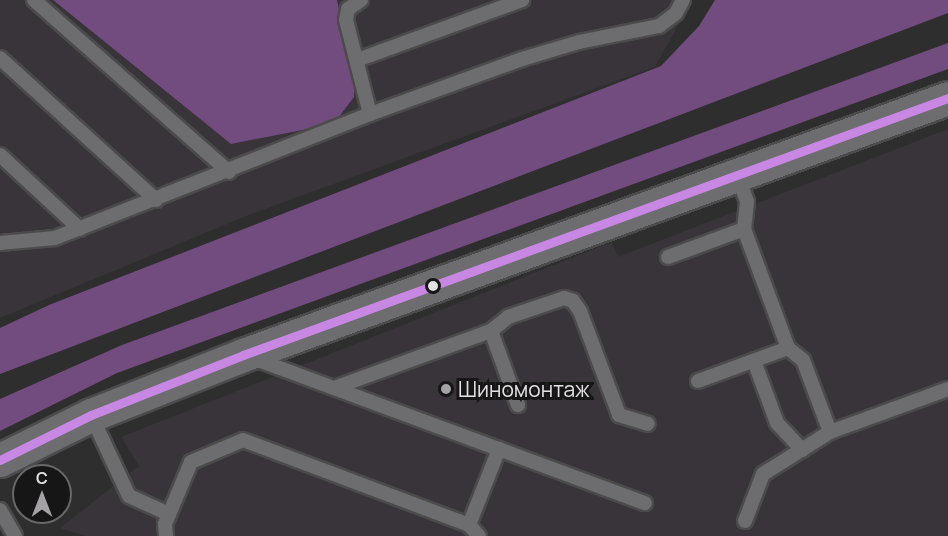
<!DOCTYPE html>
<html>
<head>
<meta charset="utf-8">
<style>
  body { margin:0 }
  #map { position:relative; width:948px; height:536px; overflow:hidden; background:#2f2e2f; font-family:Manrope,sans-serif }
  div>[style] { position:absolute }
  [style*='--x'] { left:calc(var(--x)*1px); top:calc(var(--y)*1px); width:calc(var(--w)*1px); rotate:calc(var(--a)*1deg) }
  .built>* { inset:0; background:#39333a }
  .forest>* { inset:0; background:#724b7f }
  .roads { filter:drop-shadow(2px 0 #4c4b4c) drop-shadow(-2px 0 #4c4b4c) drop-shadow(0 2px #4c4b4c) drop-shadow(0 -2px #4c4b4c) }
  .service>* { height:14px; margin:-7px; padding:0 7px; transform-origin:7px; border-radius:7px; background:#6d6c6e }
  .secondary>* { height:33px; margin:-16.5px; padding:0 16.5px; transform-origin:16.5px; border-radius:16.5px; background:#6d6c6e }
  .bus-1>* { height:9px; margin:-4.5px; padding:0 4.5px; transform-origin:4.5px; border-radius:4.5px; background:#c787e3 }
  .dots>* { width:16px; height:16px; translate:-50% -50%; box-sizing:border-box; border:3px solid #171617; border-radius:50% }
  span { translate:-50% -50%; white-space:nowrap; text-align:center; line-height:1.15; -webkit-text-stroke:6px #171617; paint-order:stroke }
  .poi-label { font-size:21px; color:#e3e1e3 }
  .left { translate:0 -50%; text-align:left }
  .north { position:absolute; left:12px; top:464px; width:60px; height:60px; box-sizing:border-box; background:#171617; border:2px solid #696769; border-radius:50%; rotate:0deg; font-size:16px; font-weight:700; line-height:24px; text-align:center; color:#e3e1e3 }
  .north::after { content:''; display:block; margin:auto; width:21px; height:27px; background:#a4a2a4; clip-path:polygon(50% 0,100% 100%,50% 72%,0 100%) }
</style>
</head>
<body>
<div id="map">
  <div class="built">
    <div style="clip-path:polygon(0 0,53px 0,231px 144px,354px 78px,337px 0,679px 0,686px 11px,655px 67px,251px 214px,0 318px)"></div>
    <div style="clip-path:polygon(948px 129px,948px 536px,85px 536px,60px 528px,139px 466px,121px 437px,612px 242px,618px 257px)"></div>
  </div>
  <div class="forest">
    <div style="clip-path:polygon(53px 0,337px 0,354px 78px,354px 97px,338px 118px,323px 126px,231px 144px)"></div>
    <div style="clip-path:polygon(715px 0,948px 0,948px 13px,0 374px,0 328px,49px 305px,661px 66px,699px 26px)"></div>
    <div style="clip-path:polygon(948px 43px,948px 69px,117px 373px,0 431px,0 399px,122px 345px)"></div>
  </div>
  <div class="roads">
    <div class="service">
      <div style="--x:34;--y:0;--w:260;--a:41.4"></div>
      <div style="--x:361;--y:0;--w:16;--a:145"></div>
      <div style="--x:348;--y:9;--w:11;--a:100"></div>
      <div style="--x:346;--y:20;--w:97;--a:75.7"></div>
      <div style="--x:0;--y:58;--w:211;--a:42.3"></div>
      <div style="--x:357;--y:60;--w:176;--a:-20"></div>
      <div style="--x:0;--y:155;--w:109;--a:42.8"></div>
      <div style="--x:737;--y:174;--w:30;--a:70"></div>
      <div style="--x:747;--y:202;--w:27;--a:96"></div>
      <div style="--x:744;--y:229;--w:127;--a:69.7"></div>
      <div style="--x:788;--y:348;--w:19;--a:39"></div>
      <div style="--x:803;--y:360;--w:77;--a:69.4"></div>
      <div style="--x:830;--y:432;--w:126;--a:-20"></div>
      <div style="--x:0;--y:243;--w:55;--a:-5.2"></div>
      <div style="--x:55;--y:238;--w:339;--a:-21.5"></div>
      <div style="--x:370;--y:114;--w:162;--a:-19.9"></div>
      <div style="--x:522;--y:59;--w:59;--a:-16.6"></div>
      <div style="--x:579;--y:42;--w:82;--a:-11.3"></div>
      <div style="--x:659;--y:26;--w:21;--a:-37"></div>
      <div style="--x:676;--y:13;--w:15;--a:-62"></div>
      <div style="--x:668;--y:257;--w:81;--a:-20.2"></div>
      <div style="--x:491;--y:331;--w:79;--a:70"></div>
      <div style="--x:250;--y:357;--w:421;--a:20.3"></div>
      <div style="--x:754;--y:361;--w:66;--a:69.6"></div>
      <div style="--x:777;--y:423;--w:37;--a:47"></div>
      <div style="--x:698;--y:381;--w:96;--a:-20.1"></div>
      <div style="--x:334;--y:388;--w:167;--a:-20"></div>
      <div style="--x:491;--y:331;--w:22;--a:-39"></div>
      <div style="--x:508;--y:317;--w:59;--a:-18.7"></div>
      <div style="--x:564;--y:298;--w:9;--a:18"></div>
      <div style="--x:573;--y:301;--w:12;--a:55"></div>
      <div style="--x:580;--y:311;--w:111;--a:69.4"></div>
      <div style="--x:619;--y:415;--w:30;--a:17"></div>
      <div style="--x:91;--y:415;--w:89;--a:64.9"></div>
      <div style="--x:129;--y:496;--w:44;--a:24.2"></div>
      <div style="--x:0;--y:510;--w:30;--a:60"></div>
      <div style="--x:745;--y:521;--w:50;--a:-69"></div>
      <div style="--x:763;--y:474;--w:79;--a:-32.1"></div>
      <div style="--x:469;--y:525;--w:82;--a:-68.5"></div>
      <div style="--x:166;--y:536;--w:12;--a:-95"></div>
      <div style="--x:165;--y:524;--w:67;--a:-67.2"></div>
      <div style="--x:191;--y:462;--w:56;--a:-22.9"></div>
      <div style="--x:243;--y:440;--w:241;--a:20.6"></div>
      <div style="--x:469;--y:525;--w:15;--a:48"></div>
    </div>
    <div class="secondary">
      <div style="--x:0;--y:460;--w:102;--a:-26.3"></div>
      <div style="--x:91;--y:415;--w:163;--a:-21.5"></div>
      <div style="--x:243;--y:355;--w:750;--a:-20.03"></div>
    </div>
  </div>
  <div class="bus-1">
    <div style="--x:0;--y:460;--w:102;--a:-26.3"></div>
    <div style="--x:91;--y:415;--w:163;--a:-21.5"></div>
    <div style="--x:243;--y:355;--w:750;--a:-20.03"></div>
  </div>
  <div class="dots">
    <div style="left:433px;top:286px;background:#e3e1e3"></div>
    <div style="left:446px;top:389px;background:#a4a2a4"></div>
  </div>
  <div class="poi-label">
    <span class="left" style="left:458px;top:389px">Шиномонтаж</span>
  </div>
  <div class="north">С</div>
</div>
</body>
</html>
